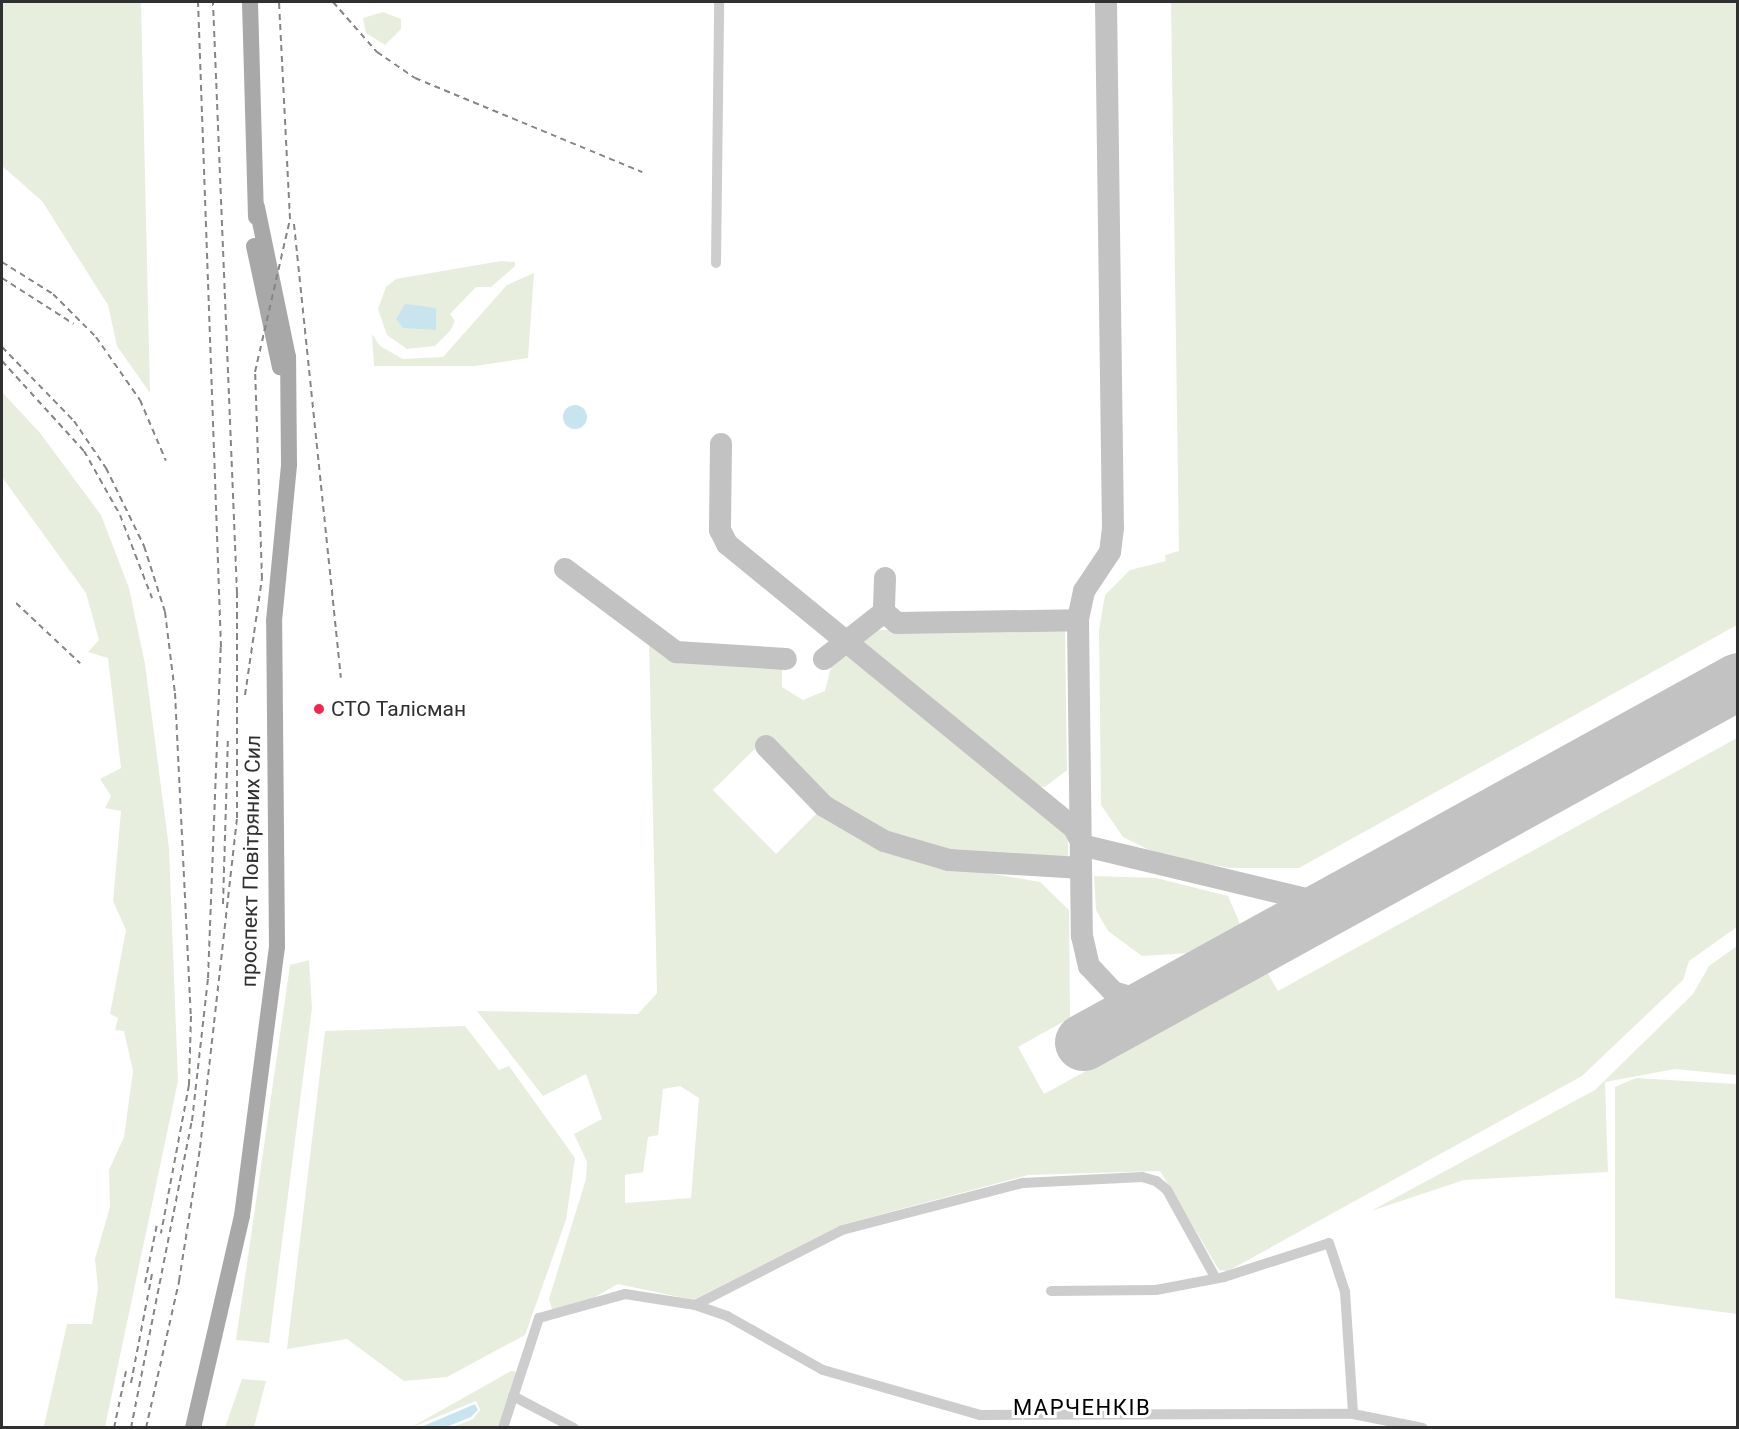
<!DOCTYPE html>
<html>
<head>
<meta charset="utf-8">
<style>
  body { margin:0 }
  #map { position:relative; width:1739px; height:1429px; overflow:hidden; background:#fff; font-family:Roboto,sans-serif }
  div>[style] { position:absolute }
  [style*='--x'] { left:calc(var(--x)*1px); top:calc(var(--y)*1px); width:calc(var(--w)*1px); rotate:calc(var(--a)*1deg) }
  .green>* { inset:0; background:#e8eedd }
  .water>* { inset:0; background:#c8e5ef }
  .round { border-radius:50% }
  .taxiway>* { height:22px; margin:-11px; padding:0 11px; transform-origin:11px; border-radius:11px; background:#c2c2c2 }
  .runway>* { height:57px; margin:-28.5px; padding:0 28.5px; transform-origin:28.5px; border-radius:28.5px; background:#c2c2c2 }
  .minor>* { height:10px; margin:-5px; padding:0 5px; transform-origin:5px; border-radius:5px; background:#cdcdcd }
  .primary>* { height:16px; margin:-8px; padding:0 8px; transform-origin:8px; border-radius:8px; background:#a8a8a8 }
  .rail>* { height:2px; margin-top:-1px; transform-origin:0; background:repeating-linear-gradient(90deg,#858585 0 6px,transparent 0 10.5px) }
  .dots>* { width:16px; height:16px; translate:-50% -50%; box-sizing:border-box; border:3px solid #fff; border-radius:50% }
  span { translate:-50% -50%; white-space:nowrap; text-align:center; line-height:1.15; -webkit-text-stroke:6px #fff; paint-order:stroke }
  .poi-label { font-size:21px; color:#303030 }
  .left { translate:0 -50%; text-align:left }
  .street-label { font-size:21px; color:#303030 }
  .neighbourhood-label { font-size:22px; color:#000; letter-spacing:1.5px }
  .frame { position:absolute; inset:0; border:3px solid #303030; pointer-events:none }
</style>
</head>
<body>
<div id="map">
  <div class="green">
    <div style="clip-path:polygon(2px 2px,141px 2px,150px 393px,117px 346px,108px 305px,42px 201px,2px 166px)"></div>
    <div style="clip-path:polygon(1171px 2px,1737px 2px,1737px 625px,1299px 868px,1230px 868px,1159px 855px,1123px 837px,1101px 805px,1099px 630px,1105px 595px,1130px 570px,1166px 561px,1165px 555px,1179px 551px)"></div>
    <div style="clip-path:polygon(383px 12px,401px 19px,401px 29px,385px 45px,366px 33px,363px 18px)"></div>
    <div style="clip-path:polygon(501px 261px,515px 262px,515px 266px,491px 287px,476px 287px,450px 314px,455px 321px,450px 331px,435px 346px,407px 349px,387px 335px,378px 309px,386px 287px,396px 279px)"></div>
    <div style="clip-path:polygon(534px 273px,528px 358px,475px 366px,374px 366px,372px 334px,380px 346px,403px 359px,443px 357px,507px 285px)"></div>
    <div style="clip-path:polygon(2px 392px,40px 433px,101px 515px,129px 588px,145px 664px,169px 848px,178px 1081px,105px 1427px,44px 1426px,67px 1324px,92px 1324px,98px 1288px,95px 1259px,110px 1207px,109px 1170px,124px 1137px,133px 1071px,124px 1031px,115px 1030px,118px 1018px,110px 1014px,126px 930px,113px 901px,121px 811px,105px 808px,111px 796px,100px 779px,121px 768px,108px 658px,88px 652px,99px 640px,86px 593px,2px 477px)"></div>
    <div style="clip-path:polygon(1065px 627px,1067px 770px,1045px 787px,1036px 786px,859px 642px,874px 630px)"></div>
    <div style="clip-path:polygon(evenodd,649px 640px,676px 656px,782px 664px,782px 687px,803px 700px,825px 691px,831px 667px,845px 654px,1068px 836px,1068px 858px,983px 857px,918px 845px,847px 812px,817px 789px,768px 736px,713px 790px,776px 854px,819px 811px,855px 836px,914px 860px,1040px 882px,1069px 910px,1070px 1018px,1018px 1047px,1044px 1094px,1267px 972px,1278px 991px,1737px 738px,1737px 927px,1689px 961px,1683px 980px,1582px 1076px,1228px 1271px,1219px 1270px,1160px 1171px,1028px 1175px,841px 1225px,693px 1300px,618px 1284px,579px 1306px,552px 1309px,549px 1299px,586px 1179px,587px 1162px,574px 1134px,602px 1119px,586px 1074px,543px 1096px,477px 1011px,638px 1014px,657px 993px,649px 640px,680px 1086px,699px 1098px,691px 1198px,625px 1203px,625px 1175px,643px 1172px,648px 1137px,658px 1135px,663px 1089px,680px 1086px)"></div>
    <div style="clip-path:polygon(1094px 876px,1156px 878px,1228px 896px,1240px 924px,1188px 953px,1142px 956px,1108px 931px,1096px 910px)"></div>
    <div style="clip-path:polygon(1737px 946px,1737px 1075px,1675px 1069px,1605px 1082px,1608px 1172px,1464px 1180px,1371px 1211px,1595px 1090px,1693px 994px,1709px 966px)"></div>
    <div style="clip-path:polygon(309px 960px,312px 1008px,269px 1343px,236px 1340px,290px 965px)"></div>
    <div style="clip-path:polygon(465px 1026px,499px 1070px,509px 1066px,575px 1158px,566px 1220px,525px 1335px,447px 1377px,404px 1381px,347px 1339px,287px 1349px,325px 1031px)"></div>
    <div style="clip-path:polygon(1636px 1078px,1737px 1084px,1737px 1314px,1615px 1298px,1615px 1087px)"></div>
    <div style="clip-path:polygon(511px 1371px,517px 1372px,500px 1427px,453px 1427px,473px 1419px,480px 1410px,476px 1401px,410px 1428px)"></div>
    <div style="clip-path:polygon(242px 1379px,266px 1381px,254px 1427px,225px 1427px)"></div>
  </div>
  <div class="water">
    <div style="clip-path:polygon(405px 304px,436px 308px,436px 330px,403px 328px,396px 319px)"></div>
    <div class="round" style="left:563px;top:405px;width:24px;height:24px"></div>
    <div style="clip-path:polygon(475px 1404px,478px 1410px,471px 1417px,446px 1427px,421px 1427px)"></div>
  </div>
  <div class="taxiway">
    <div style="--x:1106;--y:2;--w:526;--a:89.24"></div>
    <div style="--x:1113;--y:528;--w:24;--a:97"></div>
    <div style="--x:1110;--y:552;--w:47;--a:123.7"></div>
    <div style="--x:1084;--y:591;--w:30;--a:102"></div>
    <div style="--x:1078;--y:620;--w:316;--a:89.3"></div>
    <div style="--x:1082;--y:936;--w:31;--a:77"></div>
    <div style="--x:1089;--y:966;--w:35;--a:47"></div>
    <div style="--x:1113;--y:992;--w:29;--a:16"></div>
    <div style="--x:1141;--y:1000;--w:29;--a:-14"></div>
    <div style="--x:721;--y:444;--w:86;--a:90.7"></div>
    <div style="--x:720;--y:530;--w:16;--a:63"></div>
    <div style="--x:727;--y:544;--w:448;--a:39.3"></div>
    <div style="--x:1074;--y:828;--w:15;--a:62"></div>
    <div style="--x:565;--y:569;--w:139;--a:36.8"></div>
    <div style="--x:676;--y:652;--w:110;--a:3.6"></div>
    <div style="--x:885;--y:578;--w:34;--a:92"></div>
    <div style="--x:884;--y:612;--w:17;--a:40"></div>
    <div style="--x:897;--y:623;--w:181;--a:-0.9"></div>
    <div style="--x:824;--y:659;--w:76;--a:-38.1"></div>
    <div style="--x:766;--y:746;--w:83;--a:46"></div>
    <div style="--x:824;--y:806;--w:69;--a:30.3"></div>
    <div style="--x:884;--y:841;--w:68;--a:16.3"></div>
    <div style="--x:949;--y:860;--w:132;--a:3.5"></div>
    <div style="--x:1081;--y:845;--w:257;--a:13.5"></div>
  </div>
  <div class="runway">
    <div style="--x:1083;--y:1042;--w:748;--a:-28.86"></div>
  </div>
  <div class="minor">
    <div style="--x:716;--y:263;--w:261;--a:-89.3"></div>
    <div style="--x:1051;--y:1291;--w:105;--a:-0.5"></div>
    <div style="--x:1156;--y:1290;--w:69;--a:-10.8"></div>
    <div style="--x:1224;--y:1277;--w:110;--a:-17.9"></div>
    <div style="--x:1329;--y:1243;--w:52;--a:71.9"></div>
    <div style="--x:1345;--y:1292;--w:122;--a:86.2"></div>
    <div style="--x:695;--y:1305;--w:165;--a:-27"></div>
    <div style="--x:842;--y:1230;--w:187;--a:-14.6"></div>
    <div style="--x:1023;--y:1183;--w:119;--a:-2.9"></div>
    <div style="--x:1142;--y:1177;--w:15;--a:16"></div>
    <div style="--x:1156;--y:1181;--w:14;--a:39"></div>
    <div style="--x:1167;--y:1190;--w:97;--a:61.1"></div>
    <div style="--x:513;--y:1396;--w:69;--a:27.7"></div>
    <div style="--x:503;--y:1428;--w:116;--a:-71.9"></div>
    <div style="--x:539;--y:1318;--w:89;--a:-15.6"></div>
    <div style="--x:625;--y:1294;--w:71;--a:8.9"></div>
    <div style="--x:695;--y:1305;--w:34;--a:19"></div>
    <div style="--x:727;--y:1316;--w:110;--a:29.4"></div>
    <div style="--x:823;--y:1370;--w:163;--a:16"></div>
    <div style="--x:980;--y:1415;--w:373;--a:-0.2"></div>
    <div style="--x:1353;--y:1414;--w:71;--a:11.3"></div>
  </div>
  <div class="primary">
    <div style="--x:250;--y:2;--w:215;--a:88.4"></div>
    <div style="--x:254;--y:246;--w:124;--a:77.9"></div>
    <div style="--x:193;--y:1428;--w:218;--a:-77"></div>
    <div style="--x:242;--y:1216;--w:271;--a:-82.6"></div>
    <div style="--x:277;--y:947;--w:326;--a:-90.5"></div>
    <div style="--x:274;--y:621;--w:158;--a:-84.5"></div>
    <div style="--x:289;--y:464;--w:107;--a:-90.5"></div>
    <div style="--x:288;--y:357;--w:153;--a:-101.7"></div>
  </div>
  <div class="rail">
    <div style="--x:333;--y:2;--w:67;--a:48.7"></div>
    <div style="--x:377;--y:52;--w:46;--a:34.4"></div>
    <div style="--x:415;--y:78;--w:246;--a:22.5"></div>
    <div style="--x:294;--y:224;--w:456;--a:84.1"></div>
    <div style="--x:2;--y:262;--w:60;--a:32.1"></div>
    <div style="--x:53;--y:294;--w:61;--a:45"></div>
    <div style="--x:96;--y:337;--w:77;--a:55.1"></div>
    <div style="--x:140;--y:400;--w:66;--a:66.9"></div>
    <div style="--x:2;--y:278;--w:85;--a:32.6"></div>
    <div style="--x:2;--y:347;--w:103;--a:45.8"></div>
    <div style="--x:74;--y:421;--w:57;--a:55.8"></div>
    <div style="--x:106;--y:468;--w:87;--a:64"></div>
    <div style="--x:144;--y:546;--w:69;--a:72.3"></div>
    <div style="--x:165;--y:612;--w:82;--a:83"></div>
    <div style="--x:175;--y:693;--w:323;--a:87.2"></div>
    <div style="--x:191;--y:1016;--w:69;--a:91.7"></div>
    <div style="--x:189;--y:1085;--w:151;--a:100.7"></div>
    <div style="--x:2;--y:361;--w:122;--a:47.7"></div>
    <div style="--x:84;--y:451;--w:73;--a:60.6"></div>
    <div style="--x:120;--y:515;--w:89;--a:68.9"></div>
    <div style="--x:16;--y:603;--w:88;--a:43.2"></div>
    <div style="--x:245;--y:695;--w:117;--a:-81.7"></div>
    <div style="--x:262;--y:579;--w:207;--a:-91.9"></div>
    <div style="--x:255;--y:372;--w:157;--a:-77.1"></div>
    <div style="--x:290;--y:219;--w:217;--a:-92.9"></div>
    <div style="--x:223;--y:904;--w:165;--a:-88.3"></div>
    <div style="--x:145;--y:1283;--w:60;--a:-78.5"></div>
    <div style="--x:131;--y:1383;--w:111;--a:-79.1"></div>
    <div style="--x:114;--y:1428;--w:58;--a:-78.1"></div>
    <div style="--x:131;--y:1428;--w:313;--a:-78.8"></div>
    <div style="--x:192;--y:1121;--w:144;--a:-83.6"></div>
    <div style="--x:208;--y:978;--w:331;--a:-87.8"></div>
    <div style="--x:221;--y:647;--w:645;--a:-92.04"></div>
    <div style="--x:146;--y:1428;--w:151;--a:-77.3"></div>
    <div style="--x:179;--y:1281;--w:135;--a:-81"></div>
    <div style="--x:200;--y:1148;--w:332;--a:-83.6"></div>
    <div style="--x:237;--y:818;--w:225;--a:-90"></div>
    <div style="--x:237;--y:593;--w:591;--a:-92.33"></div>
  </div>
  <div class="dots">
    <div style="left:319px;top:709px;background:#f4264d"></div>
  </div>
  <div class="poi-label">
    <span class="left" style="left:331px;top:709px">СТО Талісман</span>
  </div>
  <div class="street-label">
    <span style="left:251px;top:861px;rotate:-89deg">проспект Повітряних Сил</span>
  </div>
  <div class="neighbourhood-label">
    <span style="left:1082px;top:1408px">МАРЧЕНКІВ</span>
  </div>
  <div class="frame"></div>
</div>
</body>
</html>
